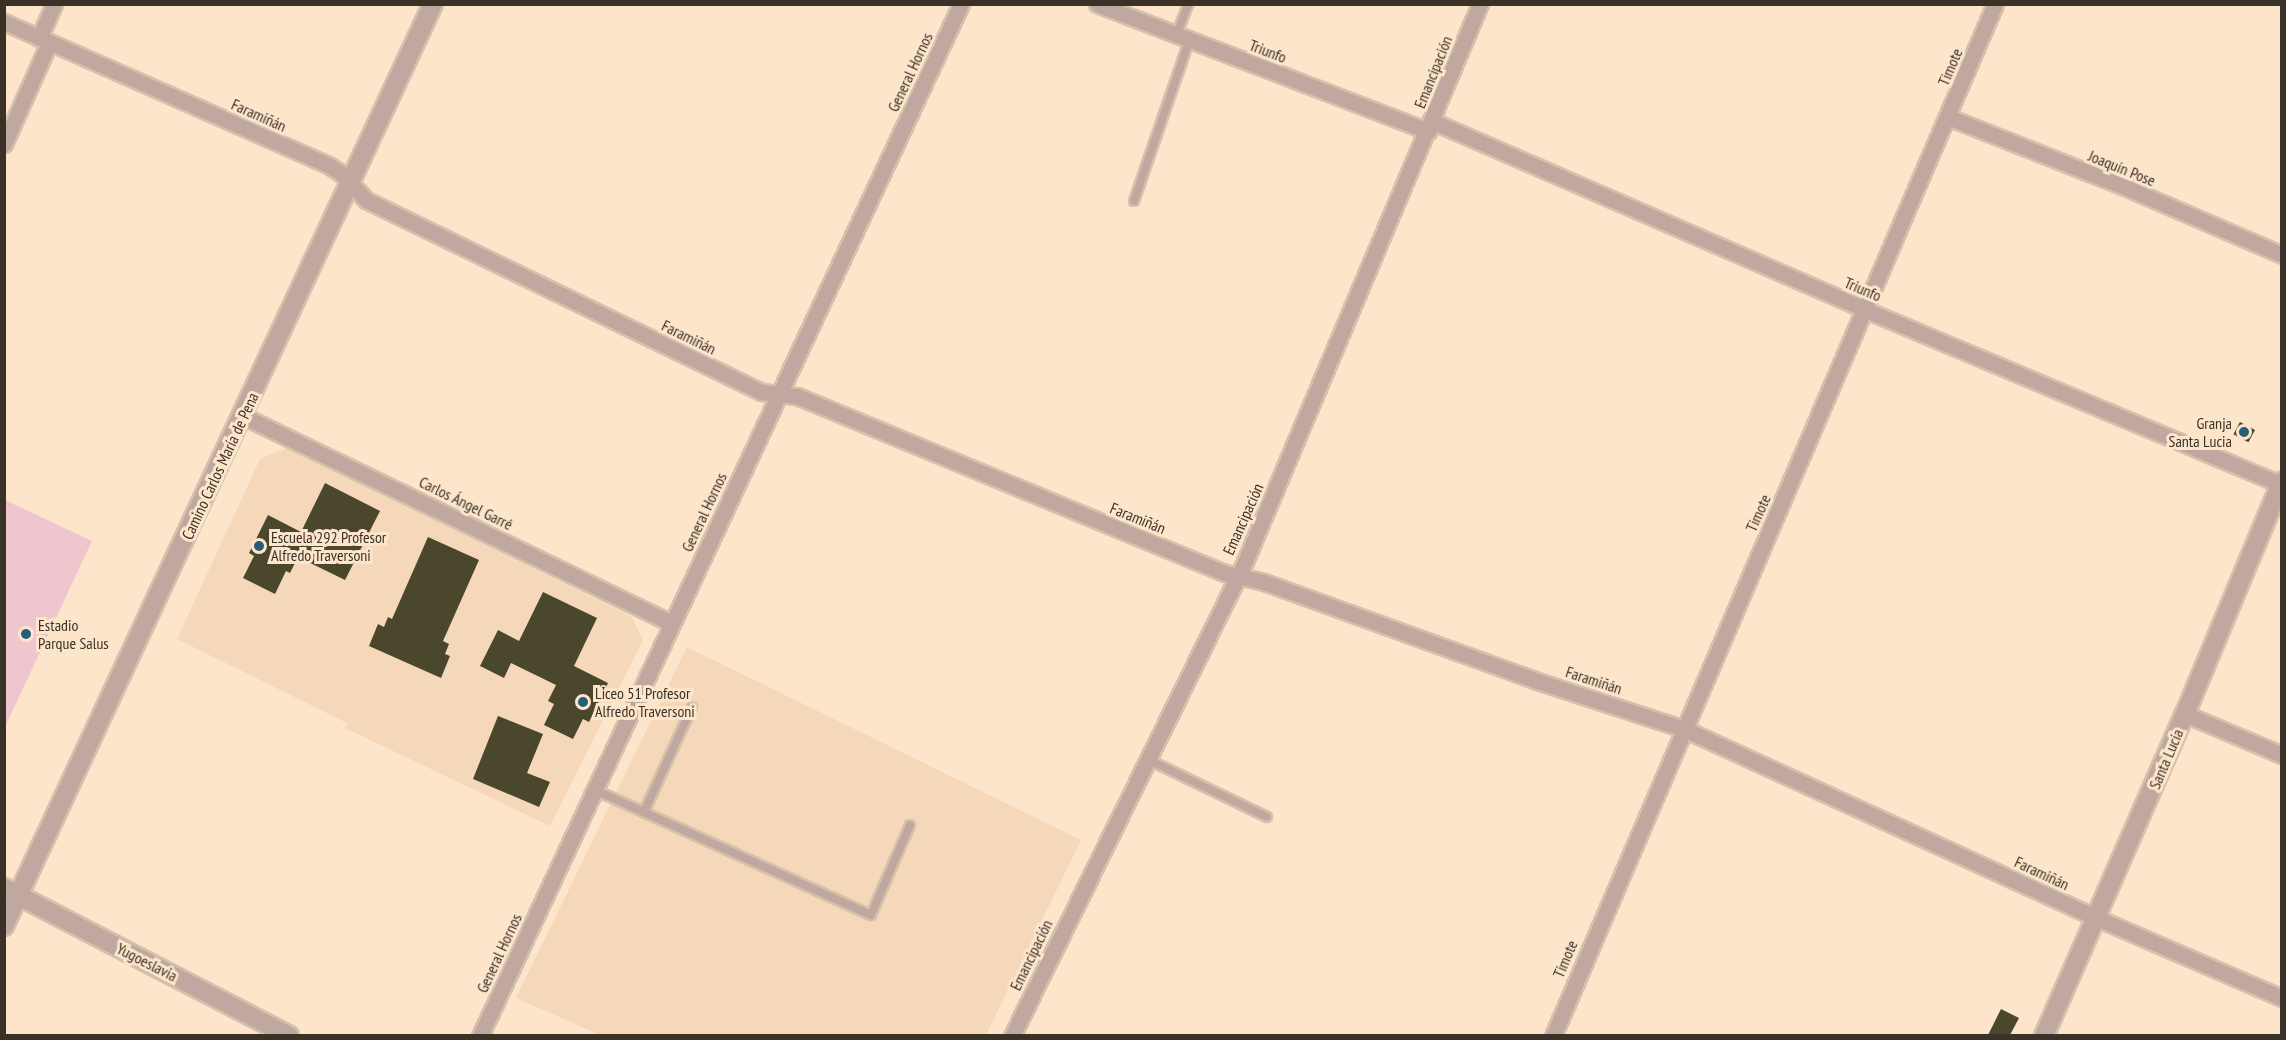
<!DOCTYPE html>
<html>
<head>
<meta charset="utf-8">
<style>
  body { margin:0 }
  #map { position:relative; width:2286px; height:1040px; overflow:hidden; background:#fce5cb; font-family:"PT Sans Narrow",sans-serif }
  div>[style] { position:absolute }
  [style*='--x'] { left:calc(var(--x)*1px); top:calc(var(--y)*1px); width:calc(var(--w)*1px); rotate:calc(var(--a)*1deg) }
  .built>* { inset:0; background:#f5d8b9 }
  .green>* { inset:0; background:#f0c6ce }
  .building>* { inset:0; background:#4b472c; transform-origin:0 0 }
  .roads { filter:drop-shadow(2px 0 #d5c1aa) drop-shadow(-2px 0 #d5c1aa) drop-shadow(0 2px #d5c1aa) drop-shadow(0 -2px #d5c1aa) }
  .service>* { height:8px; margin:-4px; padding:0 4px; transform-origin:4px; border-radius:4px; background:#c0a79f }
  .minor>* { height:15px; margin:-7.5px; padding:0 7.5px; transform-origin:7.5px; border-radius:7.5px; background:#c0a79f }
  .tertiary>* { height:18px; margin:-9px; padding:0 9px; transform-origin:9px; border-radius:9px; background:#c0a79f }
  .dots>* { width:16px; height:16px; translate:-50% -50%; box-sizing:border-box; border:3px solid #fce5cb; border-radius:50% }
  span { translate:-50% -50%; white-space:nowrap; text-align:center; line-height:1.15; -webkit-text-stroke:6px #fce5cb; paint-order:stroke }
  .street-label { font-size:16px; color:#3a3127 }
  .poi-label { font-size:16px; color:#3a3127 }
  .right { translate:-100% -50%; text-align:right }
  .left { translate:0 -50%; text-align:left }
  .frame { position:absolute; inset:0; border:6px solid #3a3127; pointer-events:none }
</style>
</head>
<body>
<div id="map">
  <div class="built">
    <div style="clip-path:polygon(287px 448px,632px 617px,643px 640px,550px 826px,345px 728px,347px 723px,177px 639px,260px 459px)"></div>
    <div style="clip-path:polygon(687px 647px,1081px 840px,986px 1035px,600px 1035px,516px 998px)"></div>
  </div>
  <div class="green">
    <div style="clip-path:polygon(5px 500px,92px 541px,5px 727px)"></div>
  </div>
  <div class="building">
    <div style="left:2240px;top:422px;width:17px;height:14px;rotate:28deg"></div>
    <div style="clip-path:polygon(325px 483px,380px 511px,345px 580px,298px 557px,290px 573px,286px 571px,275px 594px,243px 578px,254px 556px,249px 553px,268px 515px,301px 532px)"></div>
    <div style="clip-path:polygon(428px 537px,479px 560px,443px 641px,449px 644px,445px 654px,450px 656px,441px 678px,369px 646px,378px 624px,384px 627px,388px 617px,392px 619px)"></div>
    <div style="clip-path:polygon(543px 592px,597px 618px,574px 666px,608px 683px,589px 722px,583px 719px,573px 739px,544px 725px,554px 704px,548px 701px,556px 685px,511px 663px,504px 678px,480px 666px,498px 630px,519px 641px)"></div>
    <div style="clip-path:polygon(498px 716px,543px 734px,527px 773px,550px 782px,539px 807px,473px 779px)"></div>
    <div style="clip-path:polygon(2001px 1009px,2019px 1018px,2010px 1035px,1988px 1035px)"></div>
  </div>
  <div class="roads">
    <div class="service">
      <div style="--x:1176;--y:36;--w:34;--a:-69"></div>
      <div style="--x:1134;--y:201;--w:169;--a:-71"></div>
      <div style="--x:1147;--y:759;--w:133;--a:25.8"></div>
      <div style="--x:595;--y:790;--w:303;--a:24.4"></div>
      <div style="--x:871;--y:915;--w:98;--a:-66.6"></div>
      <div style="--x:644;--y:812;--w:115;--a:-65.4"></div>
    </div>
    <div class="minor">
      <div style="--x:1097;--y:4;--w:355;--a:21"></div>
      <div style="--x:4;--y:22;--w:356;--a:23.8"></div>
      <div style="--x:330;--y:166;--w:14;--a:34"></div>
      <div style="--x:342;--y:174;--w:35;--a:47"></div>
      <div style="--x:366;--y:200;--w:440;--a:25.9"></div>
      <div style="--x:762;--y:392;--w:35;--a:7"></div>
      <div style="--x:797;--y:396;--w:463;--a:22.5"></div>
      <div style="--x:1225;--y:573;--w:40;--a:13"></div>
      <div style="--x:1264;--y:582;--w:287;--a:19.9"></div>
      <div style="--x:1534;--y:680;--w:158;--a:18.1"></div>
      <div style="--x:1684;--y:729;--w:454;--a:24.6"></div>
      <div style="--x:2097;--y:918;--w:202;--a:23.4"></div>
      <div style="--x:39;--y:38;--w:37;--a:-66"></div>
      <div style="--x:1948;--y:117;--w:198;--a:21.6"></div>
      <div style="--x:2132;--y:190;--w:163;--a:23.4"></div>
      <div style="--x:1432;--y:121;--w:473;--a:23.5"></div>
      <div style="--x:1866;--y:310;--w:451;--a:22.8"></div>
      <div style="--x:4;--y:144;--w:111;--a:-66"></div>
      <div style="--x:243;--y:416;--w:476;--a:25.8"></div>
      <div style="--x:2185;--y:714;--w:105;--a:22.9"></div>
      <div style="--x:480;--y:1036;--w:1139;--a:-65.01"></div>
      <div style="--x:1012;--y:1036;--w:526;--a:-63.82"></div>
      <div style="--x:1244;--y:564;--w:608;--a:-67.15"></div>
      <div style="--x:1553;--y:1036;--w:1123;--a:-66.81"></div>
    </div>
    <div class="tertiary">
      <div style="--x:4;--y:888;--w:321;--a:27.4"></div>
      <div style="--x:4;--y:926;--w:1017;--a:-65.05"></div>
      <div style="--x:2044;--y:1036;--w:352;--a:-66.4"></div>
      <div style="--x:2185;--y:714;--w:252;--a:-67.4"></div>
    </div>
  </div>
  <div class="dots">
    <div style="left:2244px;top:432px;background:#265e78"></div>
    <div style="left:259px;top:546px;background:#265e78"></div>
    <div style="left:26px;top:634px;background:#265e78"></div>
    <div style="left:583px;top:702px;background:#265e78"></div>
  </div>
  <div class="street-label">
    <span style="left:1268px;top:51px;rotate:21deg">Triunfo</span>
    <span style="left:1950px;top:67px;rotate:-67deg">Timote</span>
    <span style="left:910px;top:72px;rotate:-65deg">General Hornos</span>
    <span style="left:1433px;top:72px;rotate:-68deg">Emancipación</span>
    <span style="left:259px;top:115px;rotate:24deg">Faramiñán</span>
    <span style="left:2122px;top:168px;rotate:22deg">Joaquín Pose</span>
    <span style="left:1863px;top:289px;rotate:23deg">Triunfo</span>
    <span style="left:689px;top:337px;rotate:26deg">Faramiñán</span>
    <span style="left:220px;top:466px;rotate:-65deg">Camino Carlos María de Pena</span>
    <span style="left:466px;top:503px;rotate:26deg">Carlos Ángel Garré</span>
    <span style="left:704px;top:512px;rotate:-65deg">General Hornos</span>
    <span style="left:1758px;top:513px;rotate:-66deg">Timote</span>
    <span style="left:1138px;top:518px;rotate:22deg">Faramiñán</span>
    <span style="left:1243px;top:519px;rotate:-66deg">Emancipación</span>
    <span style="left:1594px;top:680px;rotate:18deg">Faramiñán</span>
    <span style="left:2166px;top:759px;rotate:-67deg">Santa Lucía</span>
    <span style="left:2042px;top:873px;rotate:25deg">Faramiñán</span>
    <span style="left:499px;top:953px;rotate:-65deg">General Hornos</span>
    <span style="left:1031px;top:955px;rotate:-64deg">Emancipación</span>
    <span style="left:1565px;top:959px;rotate:-67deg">Timote</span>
    <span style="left:147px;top:962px;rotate:27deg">Yugoeslavia</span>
  </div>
  <div class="poi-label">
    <span class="right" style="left:2232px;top:432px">Granja<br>Santa Lucia</span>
    <span class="left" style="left:271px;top:546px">Escuela 292 Profesor<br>Alfredo Traversoni</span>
    <span class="left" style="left:38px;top:634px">Estadio<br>Parque Salus</span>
    <span class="left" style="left:595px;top:702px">Liceo 51 Profesor<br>Alfredo Traversoni</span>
  </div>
  <div class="frame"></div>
</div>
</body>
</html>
